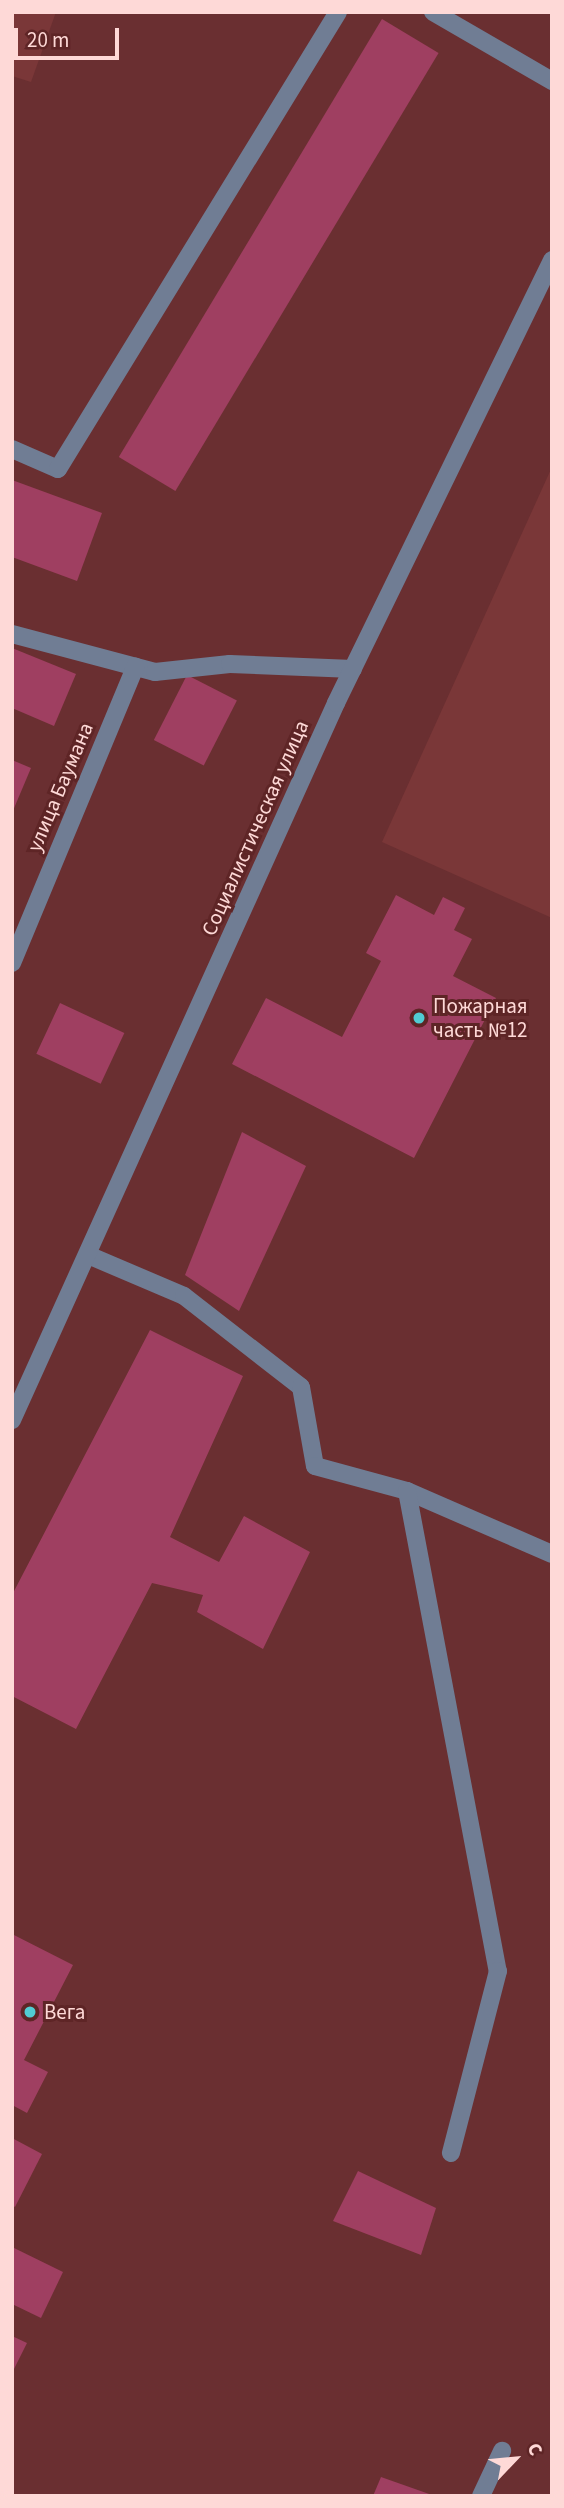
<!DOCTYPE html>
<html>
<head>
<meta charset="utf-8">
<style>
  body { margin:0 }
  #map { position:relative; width:564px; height:2508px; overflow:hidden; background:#6a2f31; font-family:"Source Sans 3",sans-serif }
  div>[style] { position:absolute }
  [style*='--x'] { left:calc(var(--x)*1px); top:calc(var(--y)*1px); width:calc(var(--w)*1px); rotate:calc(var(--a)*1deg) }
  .built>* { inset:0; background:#7a3738 }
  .building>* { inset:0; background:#9f3f61; transform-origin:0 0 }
  .minor>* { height:18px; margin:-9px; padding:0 9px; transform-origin:9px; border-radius:9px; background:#707d94 }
  .dots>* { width:19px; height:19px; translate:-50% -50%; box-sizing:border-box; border:4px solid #5e2526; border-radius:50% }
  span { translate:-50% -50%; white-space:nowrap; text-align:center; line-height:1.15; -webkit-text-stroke:6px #5e2526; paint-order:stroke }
  .street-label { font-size:21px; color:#fed9d7 }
  .poi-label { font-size:21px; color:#fed9d7 }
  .left { translate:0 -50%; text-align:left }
  .frame { position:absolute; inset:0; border:14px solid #fed9d7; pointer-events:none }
  .north { position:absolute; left:480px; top:2424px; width:70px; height:70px; -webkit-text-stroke:5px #5e2526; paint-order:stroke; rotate:64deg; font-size:19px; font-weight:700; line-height:28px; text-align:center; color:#fed9d7 }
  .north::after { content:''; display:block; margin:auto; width:24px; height:32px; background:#fed9d7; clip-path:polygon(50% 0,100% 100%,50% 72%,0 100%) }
  .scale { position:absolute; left:14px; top:28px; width:105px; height:32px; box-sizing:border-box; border:4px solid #fed9d7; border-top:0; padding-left:9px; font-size:21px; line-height:24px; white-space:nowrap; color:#fed9d7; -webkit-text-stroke:5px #5e2526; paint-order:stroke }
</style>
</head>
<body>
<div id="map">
  <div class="built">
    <div style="clip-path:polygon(12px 12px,56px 12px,31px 82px,12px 76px)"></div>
    <div style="clip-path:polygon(552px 467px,552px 918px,382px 842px)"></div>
  </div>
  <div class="building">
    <div style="left:382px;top:19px;width:66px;height:511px;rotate:31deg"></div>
    <div style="clip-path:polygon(12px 480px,102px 513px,77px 581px,12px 557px)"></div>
    <div style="clip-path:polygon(12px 648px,76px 674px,54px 726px,12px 708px)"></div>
    <div style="left:187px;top:675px;width:56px;height:73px;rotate:27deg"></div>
    <div style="clip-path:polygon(12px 760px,31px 768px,12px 813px)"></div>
    <div style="clip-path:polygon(396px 895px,434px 915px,443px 897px,465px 908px,454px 930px,472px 939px,453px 976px,496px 998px,414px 1158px,232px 1064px,266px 998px,342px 1037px,381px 961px,366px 953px)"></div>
    <div style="left:60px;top:1003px;width:71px;height:56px;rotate:25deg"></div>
    <div style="clip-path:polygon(242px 1132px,306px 1166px,239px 1311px,185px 1275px)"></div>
    <div style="clip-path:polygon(150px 1330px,243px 1376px,170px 1537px,219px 1562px,244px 1516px,310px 1552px,263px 1649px,197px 1612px,203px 1595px,152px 1583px,76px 1729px,12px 1696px,12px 1595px)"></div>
    <div style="clip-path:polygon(12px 1934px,73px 1965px,24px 2060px,48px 2072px,27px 2113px,12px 2105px)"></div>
    <div style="clip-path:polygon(12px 2138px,42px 2154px,15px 2207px,12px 2205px)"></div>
    <div style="clip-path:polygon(358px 2171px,436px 2208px,421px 2255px,333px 2221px)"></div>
    <div style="clip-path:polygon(12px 2247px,63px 2272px,41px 2318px,12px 2304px)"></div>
    <div style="clip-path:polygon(12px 2336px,27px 2343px,12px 2373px)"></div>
    <div style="clip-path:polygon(381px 2477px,432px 2495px,432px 2496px,373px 2496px)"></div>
  </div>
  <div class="minor">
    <div style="--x:433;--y:12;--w:138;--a:30.1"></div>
    <div style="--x:12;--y:449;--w:50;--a:23.5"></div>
    <div style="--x:58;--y:469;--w:536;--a:-58.5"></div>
    <div style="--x:12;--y:634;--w:148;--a:14.9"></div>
    <div style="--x:155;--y:672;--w:75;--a:-6.1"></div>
    <div style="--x:230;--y:664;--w:123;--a:2.3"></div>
    <div style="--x:12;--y:963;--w:321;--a:-67.4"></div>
    <div style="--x:88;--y:1255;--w:104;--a:23.1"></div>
    <div style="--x:184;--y:1296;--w:148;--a:37.9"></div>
    <div style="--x:301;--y:1387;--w:80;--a:80"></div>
    <div style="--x:315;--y:1466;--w:95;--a:15.2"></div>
    <div style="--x:407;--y:1491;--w:158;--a:23.5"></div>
    <div style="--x:12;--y:1420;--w:787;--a:-65.68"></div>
    <div style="--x:336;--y:703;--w:493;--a:-64"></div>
    <div style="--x:407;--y:1491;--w:489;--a:79.3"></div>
    <div style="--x:498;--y:1971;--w:188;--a:104.5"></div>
    <div style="--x:481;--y:2496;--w:50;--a:-65"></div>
  </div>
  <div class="dots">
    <div style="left:419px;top:1018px;background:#51ccd3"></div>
    <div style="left:30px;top:2012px;background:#51ccd3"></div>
  </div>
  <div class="street-label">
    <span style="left:60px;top:787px;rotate:-67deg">улица Баумана</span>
    <span style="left:255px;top:828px;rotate:-66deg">Социалистическая улица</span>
  </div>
  <div class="poi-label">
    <span class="left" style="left:433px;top:1018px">Пожарная<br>часть №12</span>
    <span class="left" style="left:44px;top:2012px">Вега</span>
  </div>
  <div class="frame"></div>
  <div class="north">С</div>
  <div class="scale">20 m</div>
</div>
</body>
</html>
